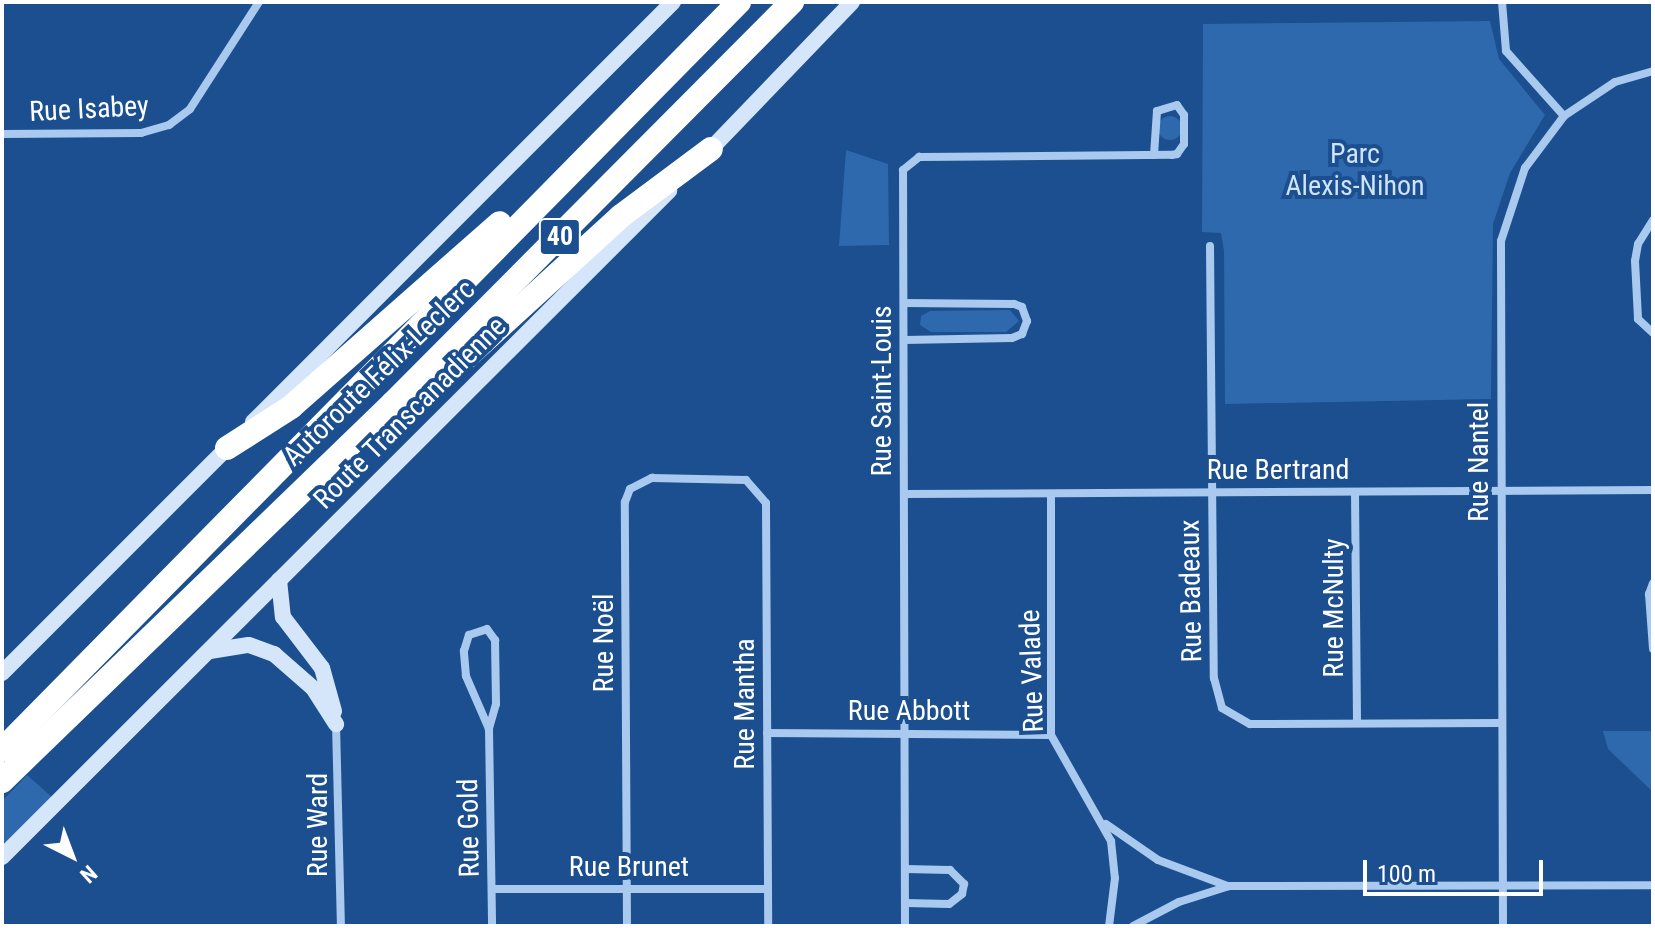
<!DOCTYPE html>
<html>
<head>
<meta charset="utf-8">
<style>
  body { margin:0 }
  #map { position:relative; width:1655px; height:928px; overflow:hidden; background:#1b4f8f; font-family:"Roboto Condensed",sans-serif }
  div>[style] { position:absolute }
  [style*='--x'] { left:calc(var(--x)*1px); top:calc(var(--y)*1px); width:calc(var(--w)*1px); rotate:calc(var(--a)*1deg) }
  .green>* { inset:0; background:#2e69ad }
  .round { border-radius:50% }
  .street>* { height:8px; margin:-4px; padding:0 4px; transform-origin:4px; border-radius:4px; background:#a9c9ee }
  .secondary>* { height:16px; margin:-8px; padding:0 8px; transform-origin:8px; border-radius:8px; background:#d6e6fa }
  .highway>* { height:24px; margin:-12px; padding:0 12px; transform-origin:12px; border-radius:12px; background:#fff }
  span { translate:-50% -50%; white-space:nowrap; text-align:center; line-height:1.15; -webkit-text-stroke:8px #1b4f8f; paint-order:stroke }
  .shield-label span { padding:2px 6px; background:#1b4f8f; border:2px solid; border-radius:6px; -webkit-text-stroke-width:0 }
  .shield-label { font-size:26px; color:#fff; font-weight:700 }
  .street-label { font-size:28px; color:#fff }
  .park-label { font-size:28px; color:#cfe3fa }
  .frame { position:absolute; inset:0; border:4px solid #fff; pointer-events:none }
  .north { position:absolute; left:32px; top:816px; width:80px; height:80px; -webkit-text-stroke:6px #1b4f8f; paint-order:stroke; rotate:138deg; font-size:22px; font-weight:700; line-height:32px; text-align:center; color:#fff }
  .north::after { content:''; display:block; margin:auto; width:28px; height:36px; background:#fff; clip-path:polygon(50% 0,100% 100%,50% 72%,0 100%) }
  .scale { position:absolute; left:1363px; top:860px; width:180px; height:36px; box-sizing:border-box; border:4px solid #fff; border-top:0; padding-left:10px; font-size:24px; line-height:28px; white-space:nowrap; color:#fff; -webkit-text-stroke:6px #1b4f8f; paint-order:stroke }
</style>
</head>
<body>
<div id="map">
  <div class="green">
    <div style="clip-path:polygon(1490px 21px,1499px 59px,1545px 115px,1510px 173px,1493px 224px,1491px 399px,1225px 404px,1224px 251px,1221px 233px,1202px 232px,1203px 24px)"></div>
    <div class="round" style="left:1158px;top:116px;width:24px;height:24px"></div>
    <div style="clip-path:polygon(846px 150px,888px 164px,889px 245px,839px 246px)"></div>
    <div style="clip-path:polygon(1010px 310px,1019px 321px,1006px 332px,931px 332px,920px 325px,921px 316px,930px 311px)"></div>
    <div style="clip-path:polygon(1603px 731px,1653px 731px,1653px 792px,1608px 749px)"></div>
    <div style="clip-path:polygon(27px 775px,52px 797px,2px 848px,2px 801px)"></div>
  </div>
  <div class="street">
    <div style="--x:1502;--y:2;--w:49;--a:85.3"></div>
    <div style="--x:1506;--y:51;--w:87;--a:48.3"></div>
    <div style="--x:2;--y:134;--w:139;--a:-0.4"></div>
    <div style="--x:141;--y:133;--w:29;--a:-16"></div>
    <div style="--x:169;--y:125;--w:26;--a:-37"></div>
    <div style="--x:190;--y:109;--w:127;--a:-57.2"></div>
    <div style="--x:1653;--y:220;--w:28;--a:122"></div>
    <div style="--x:1638;--y:244;--w:17;--a:100"></div>
    <div style="--x:1635;--y:261;--w:58;--a:87"></div>
    <div style="--x:1638;--y:319;--w:21;--a:43"></div>
    <div style="--x:1210;--y:246;--w:432;--a:89.5"></div>
    <div style="--x:1214;--y:678;--w:31;--a:75"></div>
    <div style="--x:1222;--y:708;--w:32;--a:30"></div>
    <div style="--x:1250;--y:724;--w:252;--a:-0.2"></div>
    <div style="--x:904;--y:340;--w:108;--a:-1.1"></div>
    <div style="--x:1012;--y:338;--w:11;--a:-22"></div>
    <div style="--x:1022;--y:334;--w:14;--a:-69"></div>
    <div style="--x:1027;--y:321;--w:15;--a:-110"></div>
    <div style="--x:1022;--y:307;--w:9;--a:-159"></div>
    <div style="--x:1014;--y:304;--w:110;--a:-179.5"></div>
    <div style="--x:1355;--y:492;--w:231;--a:89.5"></div>
    <div style="--x:904;--y:494;--w:749;--a:-0.31"></div>
    <div style="--x:1051;--y:495;--w:240;--a:90"></div>
    <div style="--x:1051;--y:735;--w:122;--a:60.5"></div>
    <div style="--x:1111;--y:841;--w:37;--a:84"></div>
    <div style="--x:1115;--y:878;--w:48;--a:97.1"></div>
    <div style="--x:1653;--y:583;--w:12;--a:110"></div>
    <div style="--x:1649;--y:594;--w:55;--a:85.8"></div>
    <div style="--x:336;--y:724;--w:202;--a:88.6"></div>
    <div style="--x:489;--y:729;--w:58;--a:-113.5"></div>
    <div style="--x:466;--y:676;--w:25;--a:-95"></div>
    <div style="--x:464;--y:651;--w:17;--a:-73"></div>
    <div style="--x:469;--y:635;--w:19;--a:-18"></div>
    <div style="--x:487;--y:629;--w:14;--a:54"></div>
    <div style="--x:495;--y:640;--w:64;--a:89.1"></div>
    <div style="--x:496;--y:704;--w:26;--a:106"></div>
    <div style="--x:489;--y:729;--w:197;--a:89.1"></div>
    <div style="--x:767;--y:733;--w:284;--a:0.4"></div>
    <div style="--x:1106;--y:824;--w:63;--a:34.7"></div>
    <div style="--x:1158;--y:860;--w:75;--a:20.4"></div>
    <div style="--x:905;--y:869;--w:45;--a:1.3"></div>
    <div style="--x:950;--y:870;--w:20;--a:45"></div>
    <div style="--x:964;--y:884;--w:10;--a:101"></div>
    <div style="--x:962;--y:894;--w:16;--a:142"></div>
    <div style="--x:949;--y:904;--w:44;--a:-178.7"></div>
    <div style="--x:492;--y:889;--w:275;--a:0"></div>
    <div style="--x:627;--y:926;--w:424;--a:-90.3"></div>
    <div style="--x:625;--y:502;--w:14;--a:-69"></div>
    <div style="--x:630;--y:489;--w:25;--a:-27"></div>
    <div style="--x:652;--y:478;--w:94;--a:1.2"></div>
    <div style="--x:746;--y:480;--w:30;--a:49"></div>
    <div style="--x:766;--y:503;--w:423;--a:89.7"></div>
    <div style="--x:905;--y:926;--w:756;--a:-90.15"></div>
    <div style="--x:903;--y:170;--w:21;--a:-39"></div>
    <div style="--x:919;--y:157;--w:253;--a:-0.5"></div>
    <div style="--x:1172;--y:155;--w:5;--a:-11"></div>
    <div style="--x:1177;--y:154;--w:12;--a:-55"></div>
    <div style="--x:1184;--y:144;--w:29;--a:-90"></div>
    <div style="--x:1184;--y:115;--w:12;--a:-125"></div>
    <div style="--x:1177;--y:105;--w:21;--a:163"></div>
    <div style="--x:1157;--y:111;--w:44;--a:93.9"></div>
    <div style="--x:1133;--y:926;--w:52;--a:-27.6"></div>
    <div style="--x:1179;--y:902;--w:52;--a:-17.7"></div>
    <div style="--x:1229;--y:886;--w:424;--a:-0.1"></div>
    <div style="--x:1503;--y:926;--w:685;--a:-90.17"></div>
    <div style="--x:1501;--y:241;--w:77;--a:-71.8"></div>
    <div style="--x:1525;--y:168;--w:65;--a:-53.1"></div>
    <div style="--x:1564;--y:116;--w:61;--a:-33.7"></div>
    <div style="--x:1615;--y:82;--w:40;--a:-16"></div>
  </div>
  <div class="secondary">
    <div style="--x:705;--y:155;--w:212;--a:-46.1"></div>
    <div style="--x:253;--y:422;--w:594;--a:-45"></div>
    <div style="--x:279;--y:580;--w:37;--a:84"></div>
    <div style="--x:283;--y:617;--w:64;--a:52.6"></div>
    <div style="--x:322;--y:668;--w:45;--a:74.4"></div>
    <div style="--x:210;--y:651;--w:39;--a:-9"></div>
    <div style="--x:249;--y:645;--w:27;--a:20"></div>
    <div style="--x:274;--y:654;--w:52;--a:41.1"></div>
    <div style="--x:313;--y:688;--w:43;--a:57.4"></div>
    <div style="--x:2;--y:673;--w:328;--a:-45"></div>
    <div style="--x:2;--y:857;--w:943;--a:-44.96"></div>
  </div>
  <div class="highway">
    <div style="--x:378;--y:438;--w:329;--a:-42.4"></div>
    <div style="--x:621;--y:216;--w:112;--a:-36.7"></div>
    <div style="--x:227;--y:448;--w:76;--a:-32.6"></div>
    <div style="--x:291;--y:407;--w:278;--a:-41.4"></div>
    <div style="--x:2;--y:750;--w:1050;--a:-45.42"></div>
    <div style="--x:2;--y:781;--w:544;--a:-44.03"></div>
    <div style="--x:393;--y:403;--w:566;--a:-45.14"></div>
  </div>
  <div class="shield-label">
    <span style="left:560px;top:237px">40</span>
  </div>
  <div class="street-label">
    <span style="left:89px;top:109px;rotate:-3deg">Rue Isabey</span>
    <span style="left:379px;top:373px;rotate:-44deg">Autoroute Félix-Leclerc</span>
    <span style="left:882px;top:391px;rotate:-90deg">Rue Saint-Louis</span>
    <span style="left:410px;top:413px;rotate:-45deg">Route Transcanadienne</span>
    <span style="left:1479px;top:462px;rotate:-90deg">Rue Nantel</span>
    <span style="left:1278px;top:470px">Rue Bertrand</span>
    <span style="left:1191px;top:591px;rotate:-91deg">Rue Badeaux</span>
    <span style="left:1334px;top:608px;rotate:-90deg">Rue McNulty</span>
    <span style="left:604px;top:643px;rotate:-90deg">Rue Noël</span>
    <span style="left:1032px;top:671px;rotate:-92deg">Rue Valade</span>
    <span style="left:745px;top:704px;rotate:-90deg">Rue Mantha</span>
    <span style="left:909px;top:711px">Rue Abbott</span>
    <span style="left:318px;top:825px;rotate:-90deg">Rue Ward</span>
    <span style="left:469px;top:828px;rotate:-91deg">Rue Gold</span>
    <span style="left:629px;top:867px">Rue Brunet</span>
  </div>
  <div class="park-label">
    <span style="left:1355px;top:170px">Parc<br>Alexis-Nihon</span>
  </div>
  <div class="frame"></div>
  <div class="north">N</div>
  <div class="scale">100 m</div>
</div>
</body>
</html>
